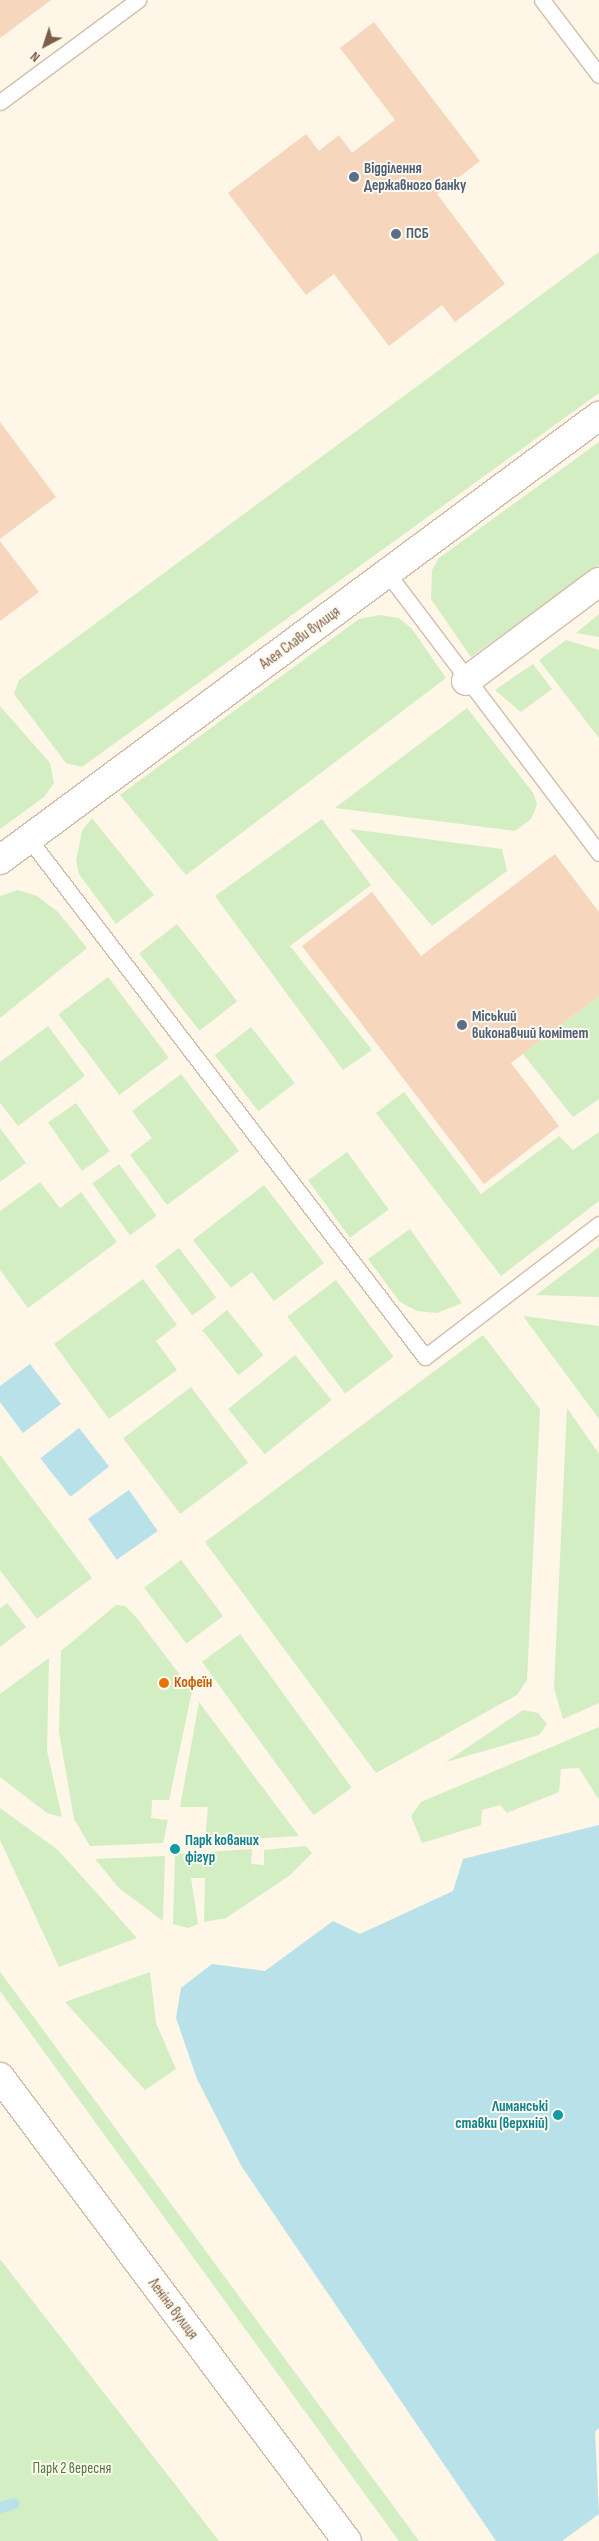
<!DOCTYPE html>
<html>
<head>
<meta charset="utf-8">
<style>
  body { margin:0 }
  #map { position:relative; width:599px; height:2541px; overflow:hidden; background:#fef6e7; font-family:"Sofia Sans Condensed",sans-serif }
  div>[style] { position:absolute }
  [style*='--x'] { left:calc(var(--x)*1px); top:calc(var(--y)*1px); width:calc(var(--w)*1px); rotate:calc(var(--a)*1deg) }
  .green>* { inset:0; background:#d3eec3; transform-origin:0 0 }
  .water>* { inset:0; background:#b9e1ea; transform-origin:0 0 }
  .stream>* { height:11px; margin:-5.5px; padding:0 5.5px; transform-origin:5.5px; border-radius:5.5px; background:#b9e1ea }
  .building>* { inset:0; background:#f6d6bc }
  .roads { filter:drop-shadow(1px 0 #d2beab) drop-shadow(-1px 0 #d2beab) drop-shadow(0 1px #d2beab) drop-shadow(0 -1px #d2beab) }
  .lane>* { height:15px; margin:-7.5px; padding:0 7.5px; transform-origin:7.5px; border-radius:7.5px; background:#fff }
  .street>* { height:28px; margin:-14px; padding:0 14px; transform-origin:14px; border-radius:14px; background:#fff }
  .secondary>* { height:28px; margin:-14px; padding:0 14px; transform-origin:14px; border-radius:14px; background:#fff }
  .dots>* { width:14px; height:14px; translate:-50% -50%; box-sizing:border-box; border:2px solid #fffaef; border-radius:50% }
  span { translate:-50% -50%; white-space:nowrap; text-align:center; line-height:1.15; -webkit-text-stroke:4px #fffaef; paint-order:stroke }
  .service-label { font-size:15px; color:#4e5e75; font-weight:700 }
  .left { translate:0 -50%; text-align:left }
  .street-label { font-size:15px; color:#7b5d48 }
  .food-label { font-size:15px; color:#c56008; font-weight:700 }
  .culture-label { font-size:15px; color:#0d838f; font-weight:700 }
  .right { translate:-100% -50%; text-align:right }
  .park-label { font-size:15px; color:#4c7c3c }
  .north { position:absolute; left:20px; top:20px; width:50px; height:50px; -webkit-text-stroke:4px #fffaef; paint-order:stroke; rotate:220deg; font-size:14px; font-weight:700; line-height:20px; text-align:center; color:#7b5d48 }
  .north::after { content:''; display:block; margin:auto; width:18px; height:22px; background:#7b5d48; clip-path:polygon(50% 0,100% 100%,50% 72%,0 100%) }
</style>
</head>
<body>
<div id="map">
  <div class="green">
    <div style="clip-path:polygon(599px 252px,599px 393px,82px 767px,66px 763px,14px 694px,19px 680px)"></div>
    <div style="clip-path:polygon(599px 442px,599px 565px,471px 657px,431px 599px,432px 570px,439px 558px)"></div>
    <div style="clip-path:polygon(599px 614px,599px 637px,576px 633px)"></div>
    <div style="clip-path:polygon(380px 615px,399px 618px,412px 629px,446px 678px,186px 875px,120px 795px,359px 619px)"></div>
    <div style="clip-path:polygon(566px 640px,599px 650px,599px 738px,539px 660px)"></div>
    <div style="clip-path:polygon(533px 664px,552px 689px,521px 712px,495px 690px)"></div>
    <div style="clip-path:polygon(0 706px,50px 763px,54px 783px,44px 797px,0 829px)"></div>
    <div style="clip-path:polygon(467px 708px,534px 794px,537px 805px,531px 819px,515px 831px,335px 808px)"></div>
    <div style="clip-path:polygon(92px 818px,154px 895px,116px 924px,79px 874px,76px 861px,82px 831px)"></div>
    <div style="clip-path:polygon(322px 819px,371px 885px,290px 946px,372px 1050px,343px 1070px,215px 896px)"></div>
    <div style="clip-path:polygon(350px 829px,502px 849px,507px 871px,432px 926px)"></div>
    <div style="clip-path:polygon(18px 890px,37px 896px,58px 912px,87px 948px,0 1018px,0 896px)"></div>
    <div style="left:177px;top:924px;width:98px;height:48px;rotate:52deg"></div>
    <div style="left:108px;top:977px;width:101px;height:62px;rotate:53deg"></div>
    <div style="clip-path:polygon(599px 996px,599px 1099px,573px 1117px,523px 1054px)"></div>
    <div style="clip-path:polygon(48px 1026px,85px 1076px,18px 1126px,0 1103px,0 1062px)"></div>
    <div style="left:251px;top:1027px;width:71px;height:46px;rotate:52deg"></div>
    <div style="clip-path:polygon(181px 1074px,239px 1151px,167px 1205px,130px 1155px,152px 1138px,132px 1111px)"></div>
    <div style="clip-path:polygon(404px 1092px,481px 1194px,559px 1136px,573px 1150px,599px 1132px,599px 1201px,501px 1276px,376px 1113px)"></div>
    <div style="left:76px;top:1103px;width:59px;height:34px;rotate:55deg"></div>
    <div style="clip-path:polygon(0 1128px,26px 1163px,0 1182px)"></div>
    <div style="left:347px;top:1152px;width:71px;height:48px;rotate:54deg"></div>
    <div style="left:119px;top:1164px;width:64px;height:33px;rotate:54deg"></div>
    <div style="clip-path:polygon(40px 1182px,60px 1208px,81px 1192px,117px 1242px,28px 1308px,0 1270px,0 1211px)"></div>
    <div style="clip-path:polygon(264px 1185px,324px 1263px,274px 1301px,252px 1272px,231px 1288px,193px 1240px)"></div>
    <div style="clip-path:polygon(410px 1229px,462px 1303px,437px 1313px,417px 1311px,400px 1302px,368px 1259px)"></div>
    <div style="clip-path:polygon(599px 1247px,599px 1297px,536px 1295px)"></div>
    <div style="left:179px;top:1248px;width:62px;height:30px;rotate:53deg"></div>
    <div style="clip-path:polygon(143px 1279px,177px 1325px,156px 1341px,177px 1370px,109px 1419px,54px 1344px)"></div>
    <div style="left:336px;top:1280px;width:96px;height:61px;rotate:53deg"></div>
    <div style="left:227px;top:1310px;width:58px;height:32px;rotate:51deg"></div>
    <div style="clip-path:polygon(523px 1316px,599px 1326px,599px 1419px)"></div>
    <div style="clip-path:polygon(483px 1335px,540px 1409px,527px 1680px,517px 1695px,376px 1773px,205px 1542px)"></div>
    <div style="left:295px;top:1355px;width:58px;height:86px;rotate:51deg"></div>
    <div style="left:191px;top:1387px;width:95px;height:85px;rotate:53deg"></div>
    <div style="clip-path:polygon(567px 1408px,599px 1454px,599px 1703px,563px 1719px,554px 1688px)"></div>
    <div style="clip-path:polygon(0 1455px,92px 1578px,37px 1619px,0 1570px)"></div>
    <div style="left:181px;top:1560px;width:70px;height:46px;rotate:53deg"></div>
    <div style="clip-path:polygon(7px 1603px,26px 1627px,0 1647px,0 1609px)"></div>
    <div style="clip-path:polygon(116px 1605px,125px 1606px,136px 1617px,192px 1691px,169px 1800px,152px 1800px,151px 1818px,168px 1820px,163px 1843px,90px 1846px,74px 1819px,59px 1732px,61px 1651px)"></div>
    <div style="left:240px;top:1634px;width:190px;height:47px;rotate:54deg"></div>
    <div style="clip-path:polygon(49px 1658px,47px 1751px,62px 1817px,47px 1813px,0 1777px,0 1694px)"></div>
    <div style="clip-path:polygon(199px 1702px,299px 1836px,205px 1842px,208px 1807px,180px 1807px)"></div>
    <div style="clip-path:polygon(523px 1710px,538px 1713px,547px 1724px,539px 1735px,446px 1762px)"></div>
    <div style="clip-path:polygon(599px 1727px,599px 1800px,579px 1768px,561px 1769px,559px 1792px,507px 1813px,500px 1805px,482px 1810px,481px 1825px,422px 1843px,411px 1816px,421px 1802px)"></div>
    <div style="clip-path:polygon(0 1808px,58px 1850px,137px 1938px,59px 1967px,0 1840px)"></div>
    <div style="clip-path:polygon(306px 1846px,312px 1853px,289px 1876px,226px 1918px,204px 1922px,205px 1878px,191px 1878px,198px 1924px,188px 1928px,173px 1924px,175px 1854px,252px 1849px,251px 1864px,264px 1865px,264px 1850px)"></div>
    <div style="clip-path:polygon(165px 1856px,163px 1921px,119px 1888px,95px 1859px)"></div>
    <div style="clip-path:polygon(0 1972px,38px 2023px,419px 2541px,399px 2541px,0 1991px)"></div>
    <div style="clip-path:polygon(150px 1972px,156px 2023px,176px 2069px,145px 2090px,65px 2002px)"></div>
    <div style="clip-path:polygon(0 2259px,219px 2541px,0 2541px)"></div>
  </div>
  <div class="water">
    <div style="clip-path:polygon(30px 1364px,61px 1404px,23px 1433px,0 1402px,0 1386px)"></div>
    <div style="left:79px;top:1428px;width:49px;height:49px;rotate:52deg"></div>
    <div style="left:129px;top:1490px;width:50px;height:50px;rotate:55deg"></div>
    <div style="clip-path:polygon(599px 1825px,599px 2428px,595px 2432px,599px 2514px,562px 2541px,496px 2541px,242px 2167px,197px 2079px,176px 2018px,181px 1988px,212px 1964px,265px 1971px,333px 1921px,360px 1934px,453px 1891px,463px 1859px)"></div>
  </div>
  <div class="stream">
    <div style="--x:0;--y:2507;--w:14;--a:-17"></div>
  </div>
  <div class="building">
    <div style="clip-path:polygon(0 0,51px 0,0 38px)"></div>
    <div style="clip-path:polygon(374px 22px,480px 161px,437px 194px,505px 284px,455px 322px,442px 305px,389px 346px,334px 274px,306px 295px,228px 193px,306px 134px,319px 151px,339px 135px,352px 153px,395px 120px,340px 48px)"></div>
    <div style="clip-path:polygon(0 422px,56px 497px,0 539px)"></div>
    <div style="clip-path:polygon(0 541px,39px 592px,0 621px)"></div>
    <div style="clip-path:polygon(555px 854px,599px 912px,599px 996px,511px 1063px,559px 1126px,484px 1184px,302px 946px,372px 892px,421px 956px)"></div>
  </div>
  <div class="roads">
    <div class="lane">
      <div style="--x:542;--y:0;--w:94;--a:52.8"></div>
      <div style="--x:0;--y:102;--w:172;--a:-36.5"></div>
      <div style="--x:388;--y:574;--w:350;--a:52.9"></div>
      <div style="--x:29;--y:839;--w:652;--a:52.6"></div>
      <div style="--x:425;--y:1357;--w:219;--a:-37.4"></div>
    </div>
    <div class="street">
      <div style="--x:466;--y:681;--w:166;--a:-36.7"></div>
      <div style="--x:0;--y:860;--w:746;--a:-36.55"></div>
    </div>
    <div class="secondary">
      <div style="--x:0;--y:2077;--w:579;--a:53.21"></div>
    </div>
  </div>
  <div class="dots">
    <div style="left:354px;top:177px;background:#5c6f8a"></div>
    <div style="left:396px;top:234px;background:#5c6f8a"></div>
    <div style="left:462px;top:1025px;background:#5c6f8a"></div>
    <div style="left:164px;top:1683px;background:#e8710a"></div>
    <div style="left:175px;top:1849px;background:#0f9aa8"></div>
    <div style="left:558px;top:2115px;background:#0f9aa8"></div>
  </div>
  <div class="service-label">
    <span class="left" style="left:364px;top:177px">Відділення<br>Державного банку</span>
    <span class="left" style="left:406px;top:234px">ПСБ</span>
    <span class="left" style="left:472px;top:1025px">Міський<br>виконавчий комітет</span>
  </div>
  <div class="street-label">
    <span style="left:300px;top:638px;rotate:-36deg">Алея Слави вулиця</span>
    <span style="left:173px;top:2309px;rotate:53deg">Леніна вулиця</span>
  </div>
  <div class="food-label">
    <span class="left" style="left:174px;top:1683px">Кофеїн</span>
  </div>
  <div class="culture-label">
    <span class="left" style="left:185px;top:1849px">Парк кованих<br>фігур</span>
    <span class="right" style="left:548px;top:2115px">Лиманські<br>ставки (верхній)</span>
  </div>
  <div class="park-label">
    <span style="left:72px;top:2469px">Парк 2 вересня</span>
  </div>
  <div class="north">N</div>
</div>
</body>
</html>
